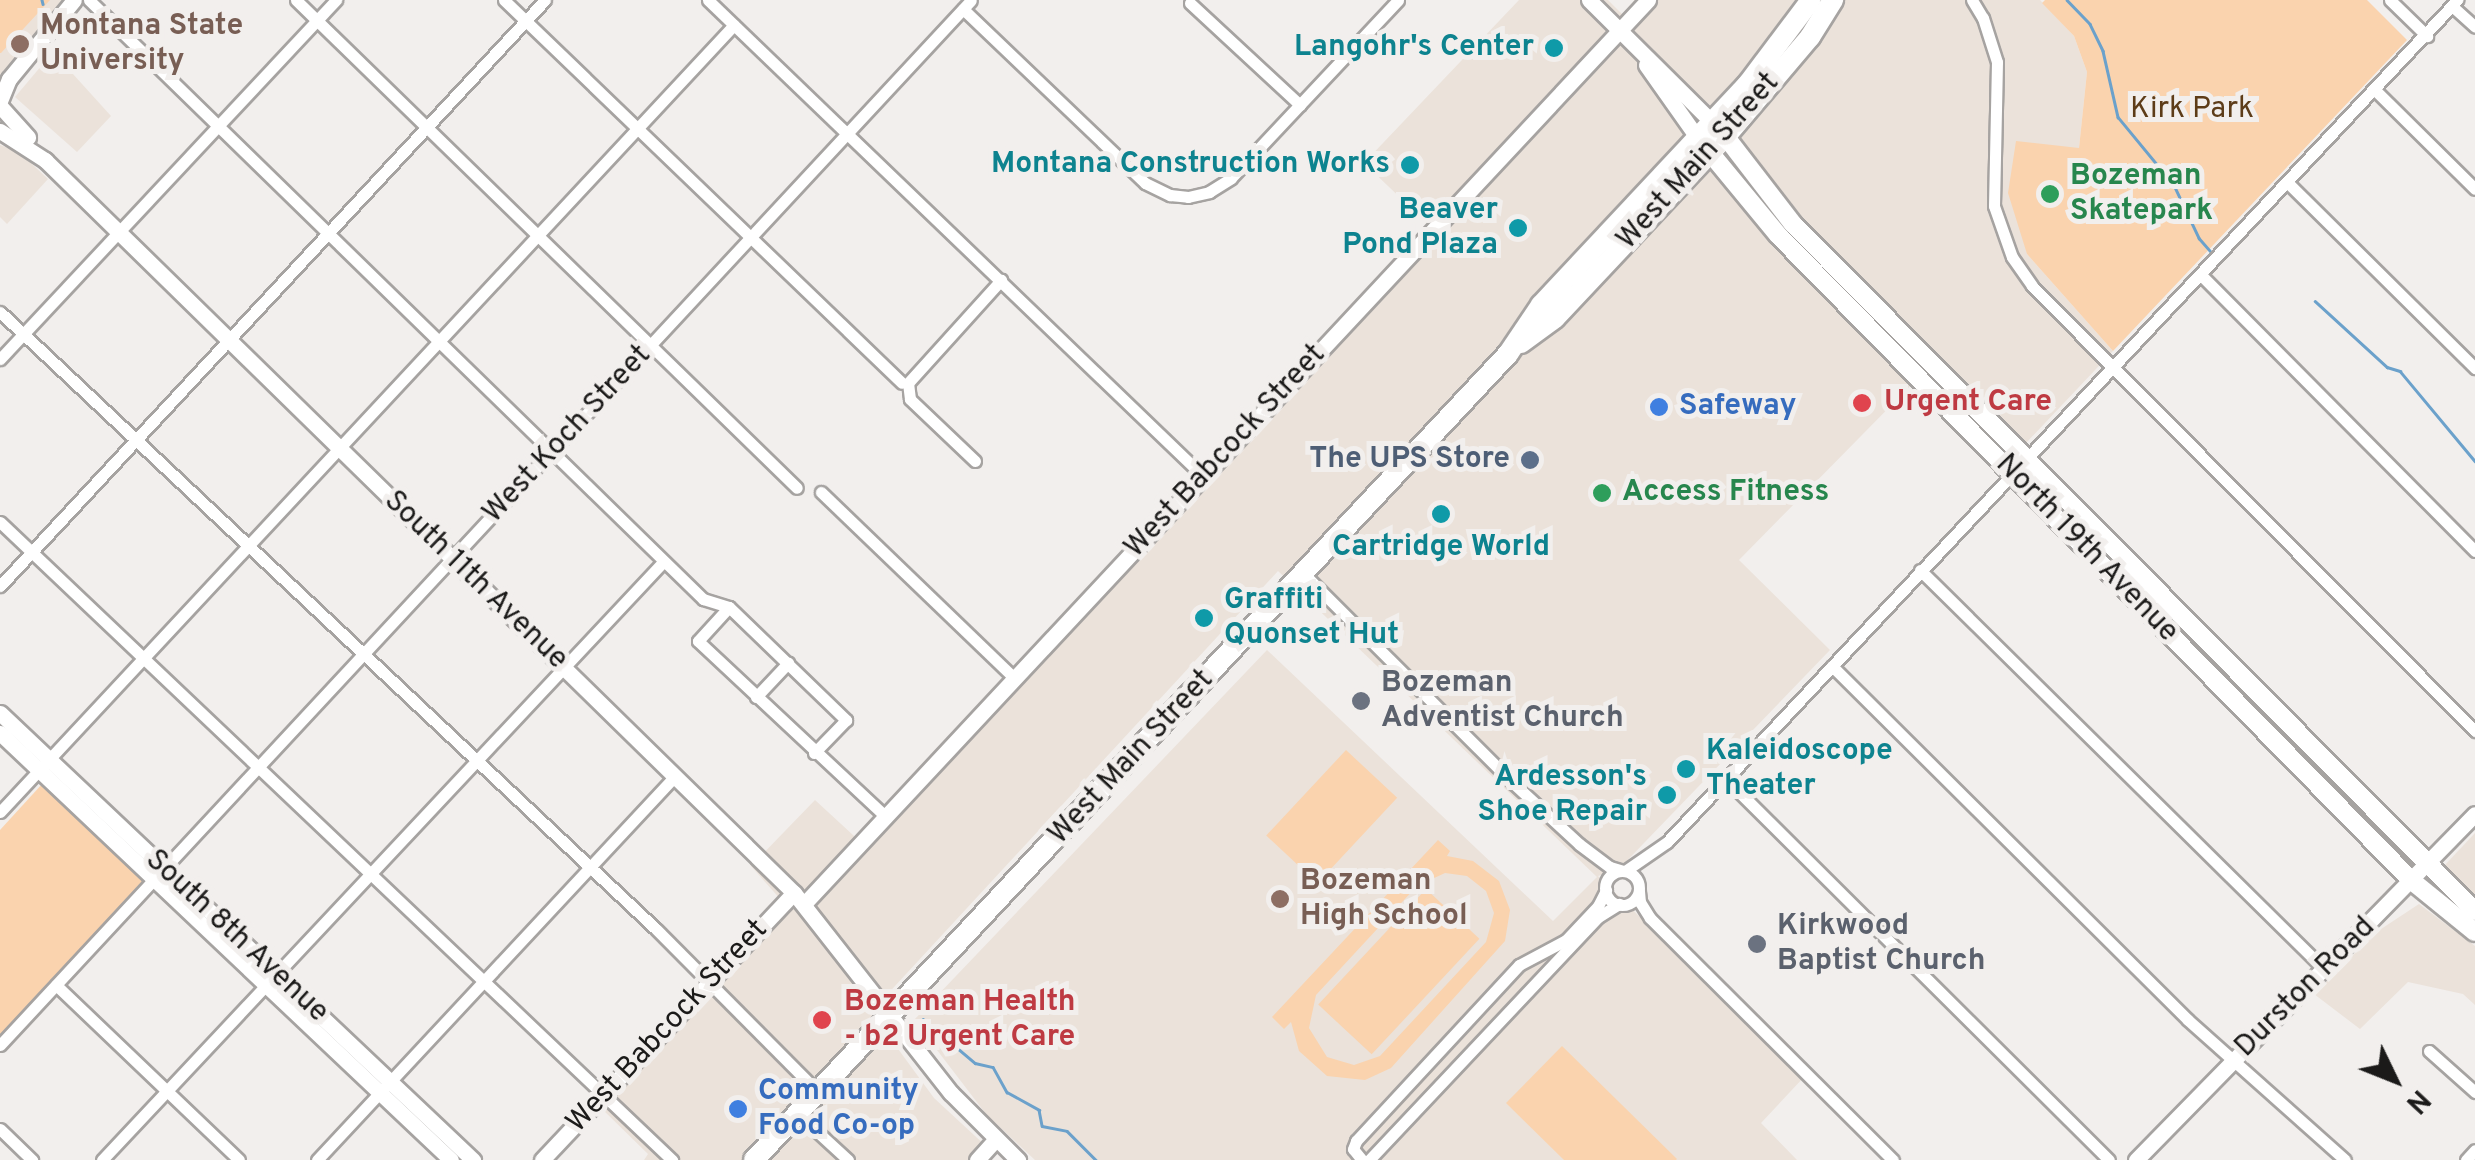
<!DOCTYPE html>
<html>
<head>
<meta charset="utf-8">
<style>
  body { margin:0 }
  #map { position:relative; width:2475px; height:1160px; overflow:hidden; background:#f2efed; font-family:Overpass,sans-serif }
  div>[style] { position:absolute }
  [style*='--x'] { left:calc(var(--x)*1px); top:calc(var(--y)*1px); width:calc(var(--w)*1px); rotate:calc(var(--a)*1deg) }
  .built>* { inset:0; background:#ebe2da }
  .green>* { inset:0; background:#fad3ae; transform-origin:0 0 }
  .stream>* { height:2.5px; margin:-1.25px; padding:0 1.25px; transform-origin:1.25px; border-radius:1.25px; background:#6ba1cb }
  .roads { filter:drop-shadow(2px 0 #a6a3a1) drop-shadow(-2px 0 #a6a3a1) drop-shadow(0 2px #a6a3a1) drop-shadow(0 -2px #a6a3a1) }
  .street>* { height:11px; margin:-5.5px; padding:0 5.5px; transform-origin:5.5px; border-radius:5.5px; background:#fff }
  .street>.ring { margin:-5.5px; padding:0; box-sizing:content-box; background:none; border:11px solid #fff; border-radius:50% }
  .secondary>* { height:15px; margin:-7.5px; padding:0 7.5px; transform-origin:7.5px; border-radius:7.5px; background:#fff }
  .primary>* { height:18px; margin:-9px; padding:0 9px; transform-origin:9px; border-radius:9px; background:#fff }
  .highway>* { height:20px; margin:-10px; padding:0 10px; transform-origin:10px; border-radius:10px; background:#fff }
  .dots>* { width:28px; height:28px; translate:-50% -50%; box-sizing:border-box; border:5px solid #f2efed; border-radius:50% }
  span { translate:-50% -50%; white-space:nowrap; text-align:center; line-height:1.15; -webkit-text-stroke:10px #f2efed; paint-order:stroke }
  .education-label { font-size:30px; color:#785e54; font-weight:700 }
  .left { translate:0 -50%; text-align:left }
  .culture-label { font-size:30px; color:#0d838f; font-weight:700 }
  .right { translate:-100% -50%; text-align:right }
  .park-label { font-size:30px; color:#5d3c18 }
  .street-label { font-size:30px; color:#1b1a19 }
  .leisure-label { font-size:30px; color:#27864d; font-weight:700 }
  .health-label { font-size:30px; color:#be3a42; font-weight:700 }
  .shop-label { font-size:30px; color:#366cbe; font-weight:700 }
  .service-label { font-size:30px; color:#4e5e75; font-weight:700 }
  .worship-label { font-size:30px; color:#5b616d; font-weight:700 }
  .north { position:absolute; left:2345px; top:1030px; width:100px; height:100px; -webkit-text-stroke:8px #f2efed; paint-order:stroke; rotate:133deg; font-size:28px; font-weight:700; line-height:40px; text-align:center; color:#1b1a19 }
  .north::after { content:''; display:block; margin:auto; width:35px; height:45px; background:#1b1a19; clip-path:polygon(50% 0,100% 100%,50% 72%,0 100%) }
</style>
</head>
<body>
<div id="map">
  <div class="built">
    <div style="clip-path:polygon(0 0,79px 0,0 87px)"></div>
    <div style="clip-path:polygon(1519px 0,1608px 0,1622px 14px,1635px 0,2040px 0,2074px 36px,2087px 72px,2079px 148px,2027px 254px,2113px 351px,2009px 461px,1924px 372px,1739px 560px,1830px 650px,1618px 870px,1598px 876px,1804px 1077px,1761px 1123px,1797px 1160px,1035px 1160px,986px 1114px,914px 1020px,1267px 650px,1553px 921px,1597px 877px,1278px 571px,871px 1012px,934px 1098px,988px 1148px,977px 1160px,644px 1160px,648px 1154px,600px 1107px,789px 909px,751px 866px,815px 800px,866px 847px,1437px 233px,1364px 163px)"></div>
    <div style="clip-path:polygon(53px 52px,111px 116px,77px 152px,15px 97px)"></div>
    <div style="clip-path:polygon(0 145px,19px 152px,48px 179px,7px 224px,0 217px)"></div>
    <div style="clip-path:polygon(2475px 833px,2475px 901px,2444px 872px,2444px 866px)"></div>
    <div style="clip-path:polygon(2419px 904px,2475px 946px,2475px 1005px,2463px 994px,2408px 982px,2360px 1029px,2314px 994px,2375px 933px)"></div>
  </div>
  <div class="green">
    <div style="clip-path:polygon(0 0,50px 0,1px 53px,0 53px)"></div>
    <div style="clip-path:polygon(2045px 0,2367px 0,2407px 40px,2113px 351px,2027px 254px,2008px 193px,2016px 141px,2079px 148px,2087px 72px,2074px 36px,2042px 3px)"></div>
    <div style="left:1346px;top:750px;width:70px;height:117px;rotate:43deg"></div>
    <div style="clip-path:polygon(43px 783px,144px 880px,0 1036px,0 830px)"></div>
    <div style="clip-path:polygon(evenodd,1438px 840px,1450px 851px,1447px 856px,1473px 861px,1499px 881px,1510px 910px,1505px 941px,1391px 1068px,1365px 1080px,1327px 1076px,1299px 1051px,1291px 1022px,1284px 1029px,1272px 1017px,1438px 840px,1445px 873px,1467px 876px,1486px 891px,1494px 913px,1486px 942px,1380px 1056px,1354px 1065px,1327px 1057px,1309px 1028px,1316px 995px,1417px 886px,1445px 873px)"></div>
    <div style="left:1426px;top:889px;width:73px;height:158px;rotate:43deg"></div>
    <div style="clip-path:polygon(1562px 1046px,1677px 1159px,1676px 1160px,1564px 1160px,1506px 1103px)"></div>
  </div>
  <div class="stream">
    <div style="--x:42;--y:0;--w:4;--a:76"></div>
    <div style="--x:2067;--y:0;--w:33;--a:46"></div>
    <div style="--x:2090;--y:24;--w:30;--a:64"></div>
    <div style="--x:2103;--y:51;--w:68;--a:77.2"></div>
    <div style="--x:2118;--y:117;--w:88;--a:50.5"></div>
    <div style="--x:2174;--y:185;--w:59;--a:64.7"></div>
    <div style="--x:2199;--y:238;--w:20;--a:49"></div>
    <div style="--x:2315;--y:301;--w:98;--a:42.5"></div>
    <div style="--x:2387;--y:367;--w:14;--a:17"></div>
    <div style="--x:2400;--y:371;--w:117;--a:50.2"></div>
    <div style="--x:923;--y:1019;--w:68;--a:40.2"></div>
    <div style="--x:975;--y:1063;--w:18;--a:13"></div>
    <div style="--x:993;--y:1067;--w:29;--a:61"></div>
    <div style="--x:1007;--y:1092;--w:37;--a:29"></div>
    <div style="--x:1039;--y:1110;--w:16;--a:79"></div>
    <div style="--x:1042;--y:1126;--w:25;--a:11"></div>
    <div style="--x:1067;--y:1131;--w:41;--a:45"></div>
  </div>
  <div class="roads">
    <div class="street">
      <div style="--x:89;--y:0;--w:858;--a:44.29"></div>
      <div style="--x:703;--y:599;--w:27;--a:17"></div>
      <div style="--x:729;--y:607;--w:163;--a:44"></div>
      <div style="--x:846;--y:720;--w:46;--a:134.1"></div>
      <div style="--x:296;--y:0;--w:699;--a:44.25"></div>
      <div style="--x:504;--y:0;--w:552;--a:43.9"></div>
      <div style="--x:708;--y:0;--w:688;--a:43.88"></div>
      <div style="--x:1972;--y:0;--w:21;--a:59"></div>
      <div style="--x:1983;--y:18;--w:46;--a:72.3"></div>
      <div style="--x:1997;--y:62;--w:144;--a:91.2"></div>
      <div style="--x:1994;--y:206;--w:54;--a:70.6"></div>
      <div style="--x:2012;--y:257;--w:35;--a:55"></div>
      <div style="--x:2032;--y:286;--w:628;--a:45.13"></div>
      <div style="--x:2390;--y:0;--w:52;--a:44.2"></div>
      <div style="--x:1190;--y:3;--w:150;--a:42.8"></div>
      <div style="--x:2452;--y:6;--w:31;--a:42"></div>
      <div style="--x:963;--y:9;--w:252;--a:43.7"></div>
      <div style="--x:1145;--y:183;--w:28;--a:26"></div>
      <div style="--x:1170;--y:195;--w:18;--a:6"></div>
      <div style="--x:1188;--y:197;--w:22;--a:-13"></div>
      <div style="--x:1209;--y:192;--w:26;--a:-32"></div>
      <div style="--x:1231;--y:178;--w:244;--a:-46.8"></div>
      <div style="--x:2376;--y:91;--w:139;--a:44.7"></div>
      <div style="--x:2289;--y:184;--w:262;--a:44.7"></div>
      <div style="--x:2201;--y:275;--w:389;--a:45.2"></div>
      <div style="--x:0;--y:312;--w:902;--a:43.25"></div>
      <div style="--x:657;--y:930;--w:228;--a:45.2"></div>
      <div style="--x:0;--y:359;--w:492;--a:-46.9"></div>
      <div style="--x:975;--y:461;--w:90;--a:-136.4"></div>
      <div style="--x:910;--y:399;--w:16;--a:-97"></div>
      <div style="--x:908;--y:383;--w:139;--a:-47.9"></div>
      <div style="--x:821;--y:492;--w:269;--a:43.9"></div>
      <div style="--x:0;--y:522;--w:927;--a:43.51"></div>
      <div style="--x:1920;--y:570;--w:568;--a:44.64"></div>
      <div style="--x:1304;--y:574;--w:296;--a:45"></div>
      <div style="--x:1513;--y:783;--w:90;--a:42.7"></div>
      <div style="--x:1579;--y:844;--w:39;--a:37"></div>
      <div style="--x:1610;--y:867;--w:14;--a:17"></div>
      <div style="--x:0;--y:586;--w:800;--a:-47.08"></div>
      <div style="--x:729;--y:607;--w:46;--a:132.4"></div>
      <div style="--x:698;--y:641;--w:258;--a:43.1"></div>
      <div style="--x:1832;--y:666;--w:502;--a:44.84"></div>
      <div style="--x:2188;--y:1020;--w:210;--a:41.7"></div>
      <div style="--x:756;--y:697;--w:47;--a:-46.7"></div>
      <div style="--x:1726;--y:779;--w:540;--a:44.85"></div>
      <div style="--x:0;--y:812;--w:1076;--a:-47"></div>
      <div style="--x:1625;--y:871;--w:51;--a:-34.6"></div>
      <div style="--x:1667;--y:842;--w:1155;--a:-46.82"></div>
      <div class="ring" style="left:1605px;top:871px;width:23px;height:23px"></div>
      <div style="--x:1639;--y:891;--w:11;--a:85"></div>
      <div style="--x:1640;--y:902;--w:19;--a:58"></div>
      <div style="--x:1650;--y:918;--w:343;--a:44.9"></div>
      <div style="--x:56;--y:985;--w:253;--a:43.7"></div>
      <div style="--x:0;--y:1045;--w:1426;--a:-47.1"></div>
      <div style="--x:2429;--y:1051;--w:62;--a:41.7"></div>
      <div style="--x:798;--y:1114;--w:68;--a:42.6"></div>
      <div style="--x:0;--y:1129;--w:45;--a:44.1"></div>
      <div style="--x:102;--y:1160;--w:821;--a:-46.83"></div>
      <div style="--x:317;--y:1160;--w:526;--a:-47"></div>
      <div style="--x:1362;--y:1160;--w:14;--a:-129"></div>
      <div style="--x:1353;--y:1149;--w:9;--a:-69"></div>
      <div style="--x:1356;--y:1141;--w:240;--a:-47.2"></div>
      <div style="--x:1519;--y:965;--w:53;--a:-28"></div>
      <div style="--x:1566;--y:940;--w:47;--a:-46.7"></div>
      <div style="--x:1598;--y:906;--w:18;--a:-63"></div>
      <div style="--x:1369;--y:1160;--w:334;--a:-46.7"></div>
      <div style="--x:1598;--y:917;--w:25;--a:-32"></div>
      <div style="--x:2466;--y:1160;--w:13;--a:-48"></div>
    </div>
    <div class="secondary">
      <div style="--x:1589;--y:0;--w:173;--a:44.8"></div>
      <div style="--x:1646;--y:65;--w:88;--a:54.7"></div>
      <div style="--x:0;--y:101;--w:24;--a:-68"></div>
      <div style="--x:9;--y:79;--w:102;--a:-50.6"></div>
      <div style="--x:0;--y:106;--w:42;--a:47.9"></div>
      <div style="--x:0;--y:131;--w:54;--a:32.8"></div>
      <div style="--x:45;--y:160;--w:1048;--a:44.38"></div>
      <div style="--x:794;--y:893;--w:254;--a:51.9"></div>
      <div style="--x:951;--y:1093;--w:95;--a:45"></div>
      <div style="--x:0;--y:713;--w:651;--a:43.38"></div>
      <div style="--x:0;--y:733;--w:621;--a:43.43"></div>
      <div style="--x:804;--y:904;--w:1237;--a:-46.97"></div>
      <div style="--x:542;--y:1160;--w:367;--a:-46.7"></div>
      <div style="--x:977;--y:1160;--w:28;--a:-48"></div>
      <div style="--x:2136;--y:1160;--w:484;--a:-45.6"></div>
    </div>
    <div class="primary">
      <div style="--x:1719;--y:128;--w:121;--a:52.4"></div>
      <div style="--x:1793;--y:224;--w:968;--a:45.21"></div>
      <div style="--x:1703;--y:144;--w:118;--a:50.5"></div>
      <div style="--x:1778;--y:235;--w:905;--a:45.54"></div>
      <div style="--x:2412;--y:881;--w:81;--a:39"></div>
    </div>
    <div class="highway">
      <div style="--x:1521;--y:343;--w:42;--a:-36.3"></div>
      <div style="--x:1555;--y:318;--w:250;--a:-46.8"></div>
      <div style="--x:1726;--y:136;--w:130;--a:-49.7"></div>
      <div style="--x:1810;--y:37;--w:44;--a:-58.1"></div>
      <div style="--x:754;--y:1160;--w:1104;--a:-46.91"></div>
      <div style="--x:1508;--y:354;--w:59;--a:-56"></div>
      <div style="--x:1541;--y:305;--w:301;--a:-46.9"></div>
      <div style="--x:1747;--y:85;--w:106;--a:-53"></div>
    </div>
  </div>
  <div class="dots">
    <div style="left:20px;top:44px;background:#8d6e63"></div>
    <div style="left:1554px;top:48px;background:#0f9aa8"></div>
    <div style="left:1410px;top:165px;background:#0f9aa8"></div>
    <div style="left:2050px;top:194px;background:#2e9e5b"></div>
    <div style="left:1518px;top:228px;background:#0f9aa8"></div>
    <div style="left:1862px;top:403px;background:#e0444e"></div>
    <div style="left:1659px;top:407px;background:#3f7fe0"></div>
    <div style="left:1530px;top:460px;background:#5c6f8a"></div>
    <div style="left:1602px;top:493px;background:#2e9e5b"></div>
    <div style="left:1441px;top:514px;background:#0f9aa8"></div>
    <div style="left:1204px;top:618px;background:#0f9aa8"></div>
    <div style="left:1361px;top:701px;background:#6b7280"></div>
    <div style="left:1686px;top:769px;background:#0f9aa8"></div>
    <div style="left:1667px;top:795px;background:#0f9aa8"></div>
    <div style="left:1280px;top:899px;background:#8d6e63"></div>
    <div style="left:1757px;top:944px;background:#6b7280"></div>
    <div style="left:822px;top:1020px;background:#e0444e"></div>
    <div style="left:738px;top:1109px;background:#3f7fe0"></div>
  </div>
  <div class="education-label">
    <span class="left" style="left:40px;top:44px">Montana State<br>University</span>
    <span class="left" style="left:1300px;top:899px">Bozeman<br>High School</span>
  </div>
  <div class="culture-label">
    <span class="right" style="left:1534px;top:48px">Langohr's Center</span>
    <span class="right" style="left:1390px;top:165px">Montana Construction Works</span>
    <span class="right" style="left:1498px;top:228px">Beaver<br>Pond Plaza</span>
    <span style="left:1441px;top:548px">Cartridge World</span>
    <span class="left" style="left:1224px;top:618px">Graffiti<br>Quonset Hut</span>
    <span class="left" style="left:1706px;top:769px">Kaleidoscope<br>Theater</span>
    <span class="right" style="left:1647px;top:795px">Ardesson's<br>Shoe Repair</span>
  </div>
  <div class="park-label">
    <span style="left:2192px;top:110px">Kirk Park</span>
  </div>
  <div class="street-label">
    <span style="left:1699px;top:162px;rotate:-48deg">West Main Street</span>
    <span style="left:568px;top:435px;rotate:-47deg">West Koch Street</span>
    <span style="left:1226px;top:452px;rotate:-47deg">West Babcock Street</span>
    <span style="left:2086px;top:549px;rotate:46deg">North 19th Avenue</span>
    <span style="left:475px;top:581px;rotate:44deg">South 11th Avenue</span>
    <span style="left:1132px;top:758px;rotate:-47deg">West Main Street</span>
    <span style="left:236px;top:937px;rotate:43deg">South 8th Avenue</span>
    <span style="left:2306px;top:988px;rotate:-45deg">Durston Road</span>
    <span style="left:668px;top:1027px;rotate:-47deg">West Babcock Street</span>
  </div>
  <div class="leisure-label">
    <span class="left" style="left:2070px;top:194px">Bozeman<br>Skatepark</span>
    <span class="left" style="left:1622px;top:493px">Access Fitness</span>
  </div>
  <div class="health-label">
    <span class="left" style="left:1884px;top:403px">Urgent Care</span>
    <span class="left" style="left:844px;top:1020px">Bozeman Health<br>- b2 Urgent Care</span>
  </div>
  <div class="shop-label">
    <span class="left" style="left:1679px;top:407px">Safeway</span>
    <span class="left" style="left:758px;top:1109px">Community<br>Food Co-op</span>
  </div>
  <div class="service-label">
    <span class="right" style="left:1510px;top:460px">The UPS Store</span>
  </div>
  <div class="worship-label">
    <span class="left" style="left:1381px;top:701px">Bozeman<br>Adventist Church</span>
    <span class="left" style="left:1777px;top:944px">Kirkwood<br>Baptist Church</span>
  </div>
  <div class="north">N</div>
</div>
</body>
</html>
